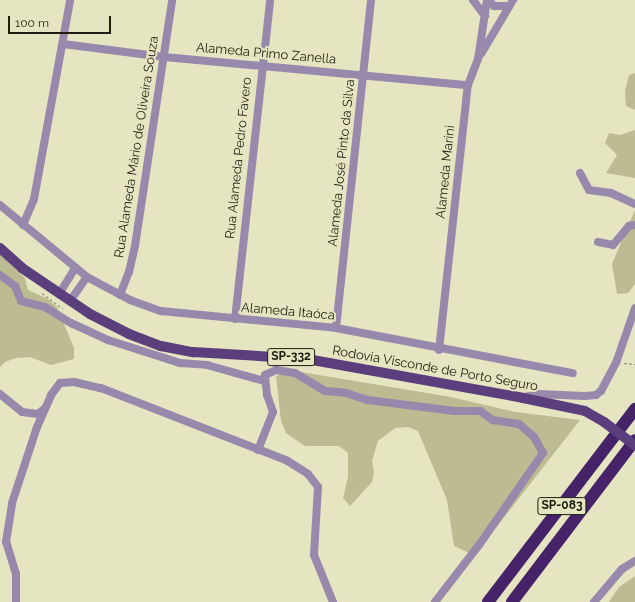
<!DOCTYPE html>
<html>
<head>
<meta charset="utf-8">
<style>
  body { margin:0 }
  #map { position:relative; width:635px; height:602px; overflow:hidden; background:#e6e5c1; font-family:Raleway,sans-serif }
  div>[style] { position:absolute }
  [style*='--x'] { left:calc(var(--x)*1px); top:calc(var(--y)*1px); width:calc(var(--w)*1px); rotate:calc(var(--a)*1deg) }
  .green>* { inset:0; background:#bcbb91 }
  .path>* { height:1px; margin-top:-0.5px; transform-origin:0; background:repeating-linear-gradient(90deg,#88876e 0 3px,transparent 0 5px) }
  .minor>* { height:8px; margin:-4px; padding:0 4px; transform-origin:4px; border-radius:4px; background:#9889ac }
  .primary>* { height:10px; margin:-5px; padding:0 5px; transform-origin:5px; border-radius:5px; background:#5b3f7c }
  .motorway>* { height:12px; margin:-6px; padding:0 6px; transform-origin:6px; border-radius:6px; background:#462369 }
  .primary-bridge>* { height:10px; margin:-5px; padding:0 5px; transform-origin:5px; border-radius:5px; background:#5b3f7c }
  span { translate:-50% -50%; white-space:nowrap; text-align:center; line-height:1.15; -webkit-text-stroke:4px #e6e5c1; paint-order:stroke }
  .shield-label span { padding:1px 3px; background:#e6e5c1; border:1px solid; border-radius:3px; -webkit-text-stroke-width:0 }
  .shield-label { font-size:12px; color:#1e1d10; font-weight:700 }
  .street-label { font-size:13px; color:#1e1d10 }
  .scale { position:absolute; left:8px; top:16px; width:103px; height:18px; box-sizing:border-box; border:2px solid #1e1d10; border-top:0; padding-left:5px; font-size:12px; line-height:14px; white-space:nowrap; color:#1e1d10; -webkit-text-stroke:3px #e6e5c1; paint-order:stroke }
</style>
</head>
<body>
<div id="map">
  <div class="green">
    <div style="clip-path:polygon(635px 73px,635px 110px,626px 106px,625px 91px,629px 75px)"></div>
    <div style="clip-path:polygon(635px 130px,635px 178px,606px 173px,617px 155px,605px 143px,609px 133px,620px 135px)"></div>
    <div style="clip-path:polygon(635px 210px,635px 284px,628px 293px,617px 294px,612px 264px)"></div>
    <div style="clip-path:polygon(0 254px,25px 278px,28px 290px,48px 299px,57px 307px,74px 348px,74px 359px,51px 365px,30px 357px,16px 358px,5px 362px,0 367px)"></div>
    <div style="clip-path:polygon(286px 372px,301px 372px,451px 397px,515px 412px,580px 420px,495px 529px,469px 553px,454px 546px,447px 500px,418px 431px,408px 427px,395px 428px,378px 441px,372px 461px,374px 472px,372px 482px,350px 506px,343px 498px,348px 477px,348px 453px,339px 446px,305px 446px,286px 433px,281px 421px,276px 376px)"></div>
    <div style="clip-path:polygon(635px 576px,635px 602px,609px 602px,619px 587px)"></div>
  </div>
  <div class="path">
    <div style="--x:42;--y:293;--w:26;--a:37"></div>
    <div style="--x:624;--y:363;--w:11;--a:5"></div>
  </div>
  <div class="minor">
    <div style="--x:473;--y:0;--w:20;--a:53"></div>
    <div style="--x:489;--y:0;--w:8;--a:50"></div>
    <div style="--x:494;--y:6;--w:15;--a:0"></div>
    <div style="--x:63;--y:44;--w:102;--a:7.3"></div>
    <div style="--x:164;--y:57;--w:305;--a:5.3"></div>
    <div style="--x:481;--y:54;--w:63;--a:-59.3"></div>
    <div style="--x:580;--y:173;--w:19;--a:62"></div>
    <div style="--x:589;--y:190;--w:22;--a:8"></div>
    <div style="--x:611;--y:193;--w:26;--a:25"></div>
    <div style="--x:0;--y:205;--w:113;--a:39.6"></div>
    <div style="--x:87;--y:277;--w:49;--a:28.1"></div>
    <div style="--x:130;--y:300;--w:33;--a:20"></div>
    <div style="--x:161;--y:311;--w:176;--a:5.5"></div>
    <div style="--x:336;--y:328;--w:241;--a:10.8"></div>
    <div style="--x:23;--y:225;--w:28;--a:-67"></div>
    <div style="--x:34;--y:199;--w:202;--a:-79.7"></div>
    <div style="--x:598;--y:242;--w:15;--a:11"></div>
    <div style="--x:613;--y:245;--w:25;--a:-50"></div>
    <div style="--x:629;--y:226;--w:6;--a:-9"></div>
    <div style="--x:0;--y:275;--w:19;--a:36"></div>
    <div style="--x:15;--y:286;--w:16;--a:68"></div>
    <div style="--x:21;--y:301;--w:25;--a:14"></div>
    <div style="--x:45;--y:307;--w:31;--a:32"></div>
    <div style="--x:71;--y:323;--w:41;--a:24.7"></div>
    <div style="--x:108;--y:340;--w:76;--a:17.7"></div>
    <div style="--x:180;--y:363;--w:27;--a:4"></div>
    <div style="--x:207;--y:365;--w:59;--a:15.7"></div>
    <div style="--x:59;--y:294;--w:31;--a:-58"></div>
    <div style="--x:120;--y:295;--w:25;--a:-69"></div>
    <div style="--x:129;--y:272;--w:27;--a:-77"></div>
    <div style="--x:135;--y:246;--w:249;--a:-81.4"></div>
    <div style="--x:70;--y:301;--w:29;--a:-55"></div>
    <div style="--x:235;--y:319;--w:321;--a:-83.7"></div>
    <div style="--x:336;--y:328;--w:330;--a:-83.9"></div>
    <div style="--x:439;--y:350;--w:267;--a:-83.8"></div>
    <div style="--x:468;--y:85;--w:28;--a:-69"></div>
    <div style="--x:478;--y:59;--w:60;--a:-81.3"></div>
    <div style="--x:0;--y:394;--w:28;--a:39"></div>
    <div style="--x:22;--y:412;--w:16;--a:7"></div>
    <div style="--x:38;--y:414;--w:8;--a:-40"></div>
    <div style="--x:525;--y:397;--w:13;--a:-13"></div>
    <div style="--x:538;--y:394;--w:47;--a:2.4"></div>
    <div style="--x:585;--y:396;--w:11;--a:-5"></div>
    <div style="--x:596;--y:395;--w:6;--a:-39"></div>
    <div style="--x:601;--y:391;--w:32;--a:-62"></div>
    <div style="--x:616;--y:363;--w:58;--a:-70.9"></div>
    <div style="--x:258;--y:450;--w:41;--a:-68.5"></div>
    <div style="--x:273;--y:412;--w:18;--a:-109"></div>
    <div style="--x:267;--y:395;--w:20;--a:-96"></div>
    <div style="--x:265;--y:375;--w:12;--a:-24"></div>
    <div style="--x:276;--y:370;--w:19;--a:9"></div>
    <div style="--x:295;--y:373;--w:35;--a:31"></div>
    <div style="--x:325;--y:391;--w:21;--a:5"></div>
    <div style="--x:346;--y:393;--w:23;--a:18"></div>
    <div style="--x:368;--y:400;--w:87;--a:7.3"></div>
    <div style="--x:454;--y:411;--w:26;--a:0"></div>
    <div style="--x:480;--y:411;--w:16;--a:35"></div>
    <div style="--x:493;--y:420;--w:26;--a:9"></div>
    <div style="--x:519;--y:424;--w:20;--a:41"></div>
    <div style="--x:534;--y:437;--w:18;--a:61"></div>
    <div style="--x:543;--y:453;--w:112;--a:124.8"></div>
    <div style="--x:479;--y:545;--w:72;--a:127.7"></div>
    <div style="--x:16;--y:602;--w:28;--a:-90"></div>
    <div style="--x:16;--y:574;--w:34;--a:-107"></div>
    <div style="--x:6;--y:542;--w:39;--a:-81"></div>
    <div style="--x:12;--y:503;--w:80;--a:-71.8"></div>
    <div style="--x:37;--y:427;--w:35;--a:-66"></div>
    <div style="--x:51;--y:395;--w:15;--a:-53"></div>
    <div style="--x:60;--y:383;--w:14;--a:-4"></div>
    <div style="--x:74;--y:382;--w:28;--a:13"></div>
    <div style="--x:101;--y:388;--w:199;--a:21.3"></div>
    <div style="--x:286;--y:460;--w:26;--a:32"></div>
    <div style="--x:308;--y:474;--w:16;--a:52"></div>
    <div style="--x:318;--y:487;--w:68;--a:93.4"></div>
    <div style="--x:314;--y:555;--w:51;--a:68"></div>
    <div style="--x:594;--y:602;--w:43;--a:-49.7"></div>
    <div style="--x:622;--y:569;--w:15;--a:-32"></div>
  </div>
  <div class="primary">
    <div style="--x:0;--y:248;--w:30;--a:42"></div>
    <div style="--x:22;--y:268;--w:82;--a:34.1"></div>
    <div style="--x:90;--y:314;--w:44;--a:27.1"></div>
    <div style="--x:129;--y:334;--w:34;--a:21"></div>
    <div style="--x:161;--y:346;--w:33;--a:11"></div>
    <div style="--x:193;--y:352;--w:114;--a:3.5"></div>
    <div style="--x:307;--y:359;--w:219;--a:10.2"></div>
    <div style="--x:523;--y:398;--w:63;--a:11.8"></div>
    <div style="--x:585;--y:411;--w:22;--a:30"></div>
  </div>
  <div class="motorway">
    <div style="--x:488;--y:602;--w:243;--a:-52.7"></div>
    <div style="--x:512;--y:602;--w:203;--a:-52.8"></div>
  </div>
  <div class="primary-bridge">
    <div style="--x:604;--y:422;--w:39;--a:37"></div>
  </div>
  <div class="shield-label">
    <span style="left:291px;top:357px">SP-332</span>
    <span style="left:562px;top:506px">SP-083</span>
  </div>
  <div class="street-label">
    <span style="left:266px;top:54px;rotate:5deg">Alameda Primo Zanella</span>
    <span style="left:137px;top:147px;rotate:-81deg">Rua Alameda Mário de Oliveira Souza</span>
    <span style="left:239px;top:158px;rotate:-84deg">Rua Alameda Pedro Favero</span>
    <span style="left:342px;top:163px;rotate:-84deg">Alameda José Pinto da Silva</span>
    <span style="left:446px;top:172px;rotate:-84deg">Alameda Marini</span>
    <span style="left:288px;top:312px;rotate:5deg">Alameda Itaóca</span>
    <span style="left:435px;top:369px;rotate:10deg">Rodovia Visconde de Porto Seguro</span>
  </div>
  <div class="scale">100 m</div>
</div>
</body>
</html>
